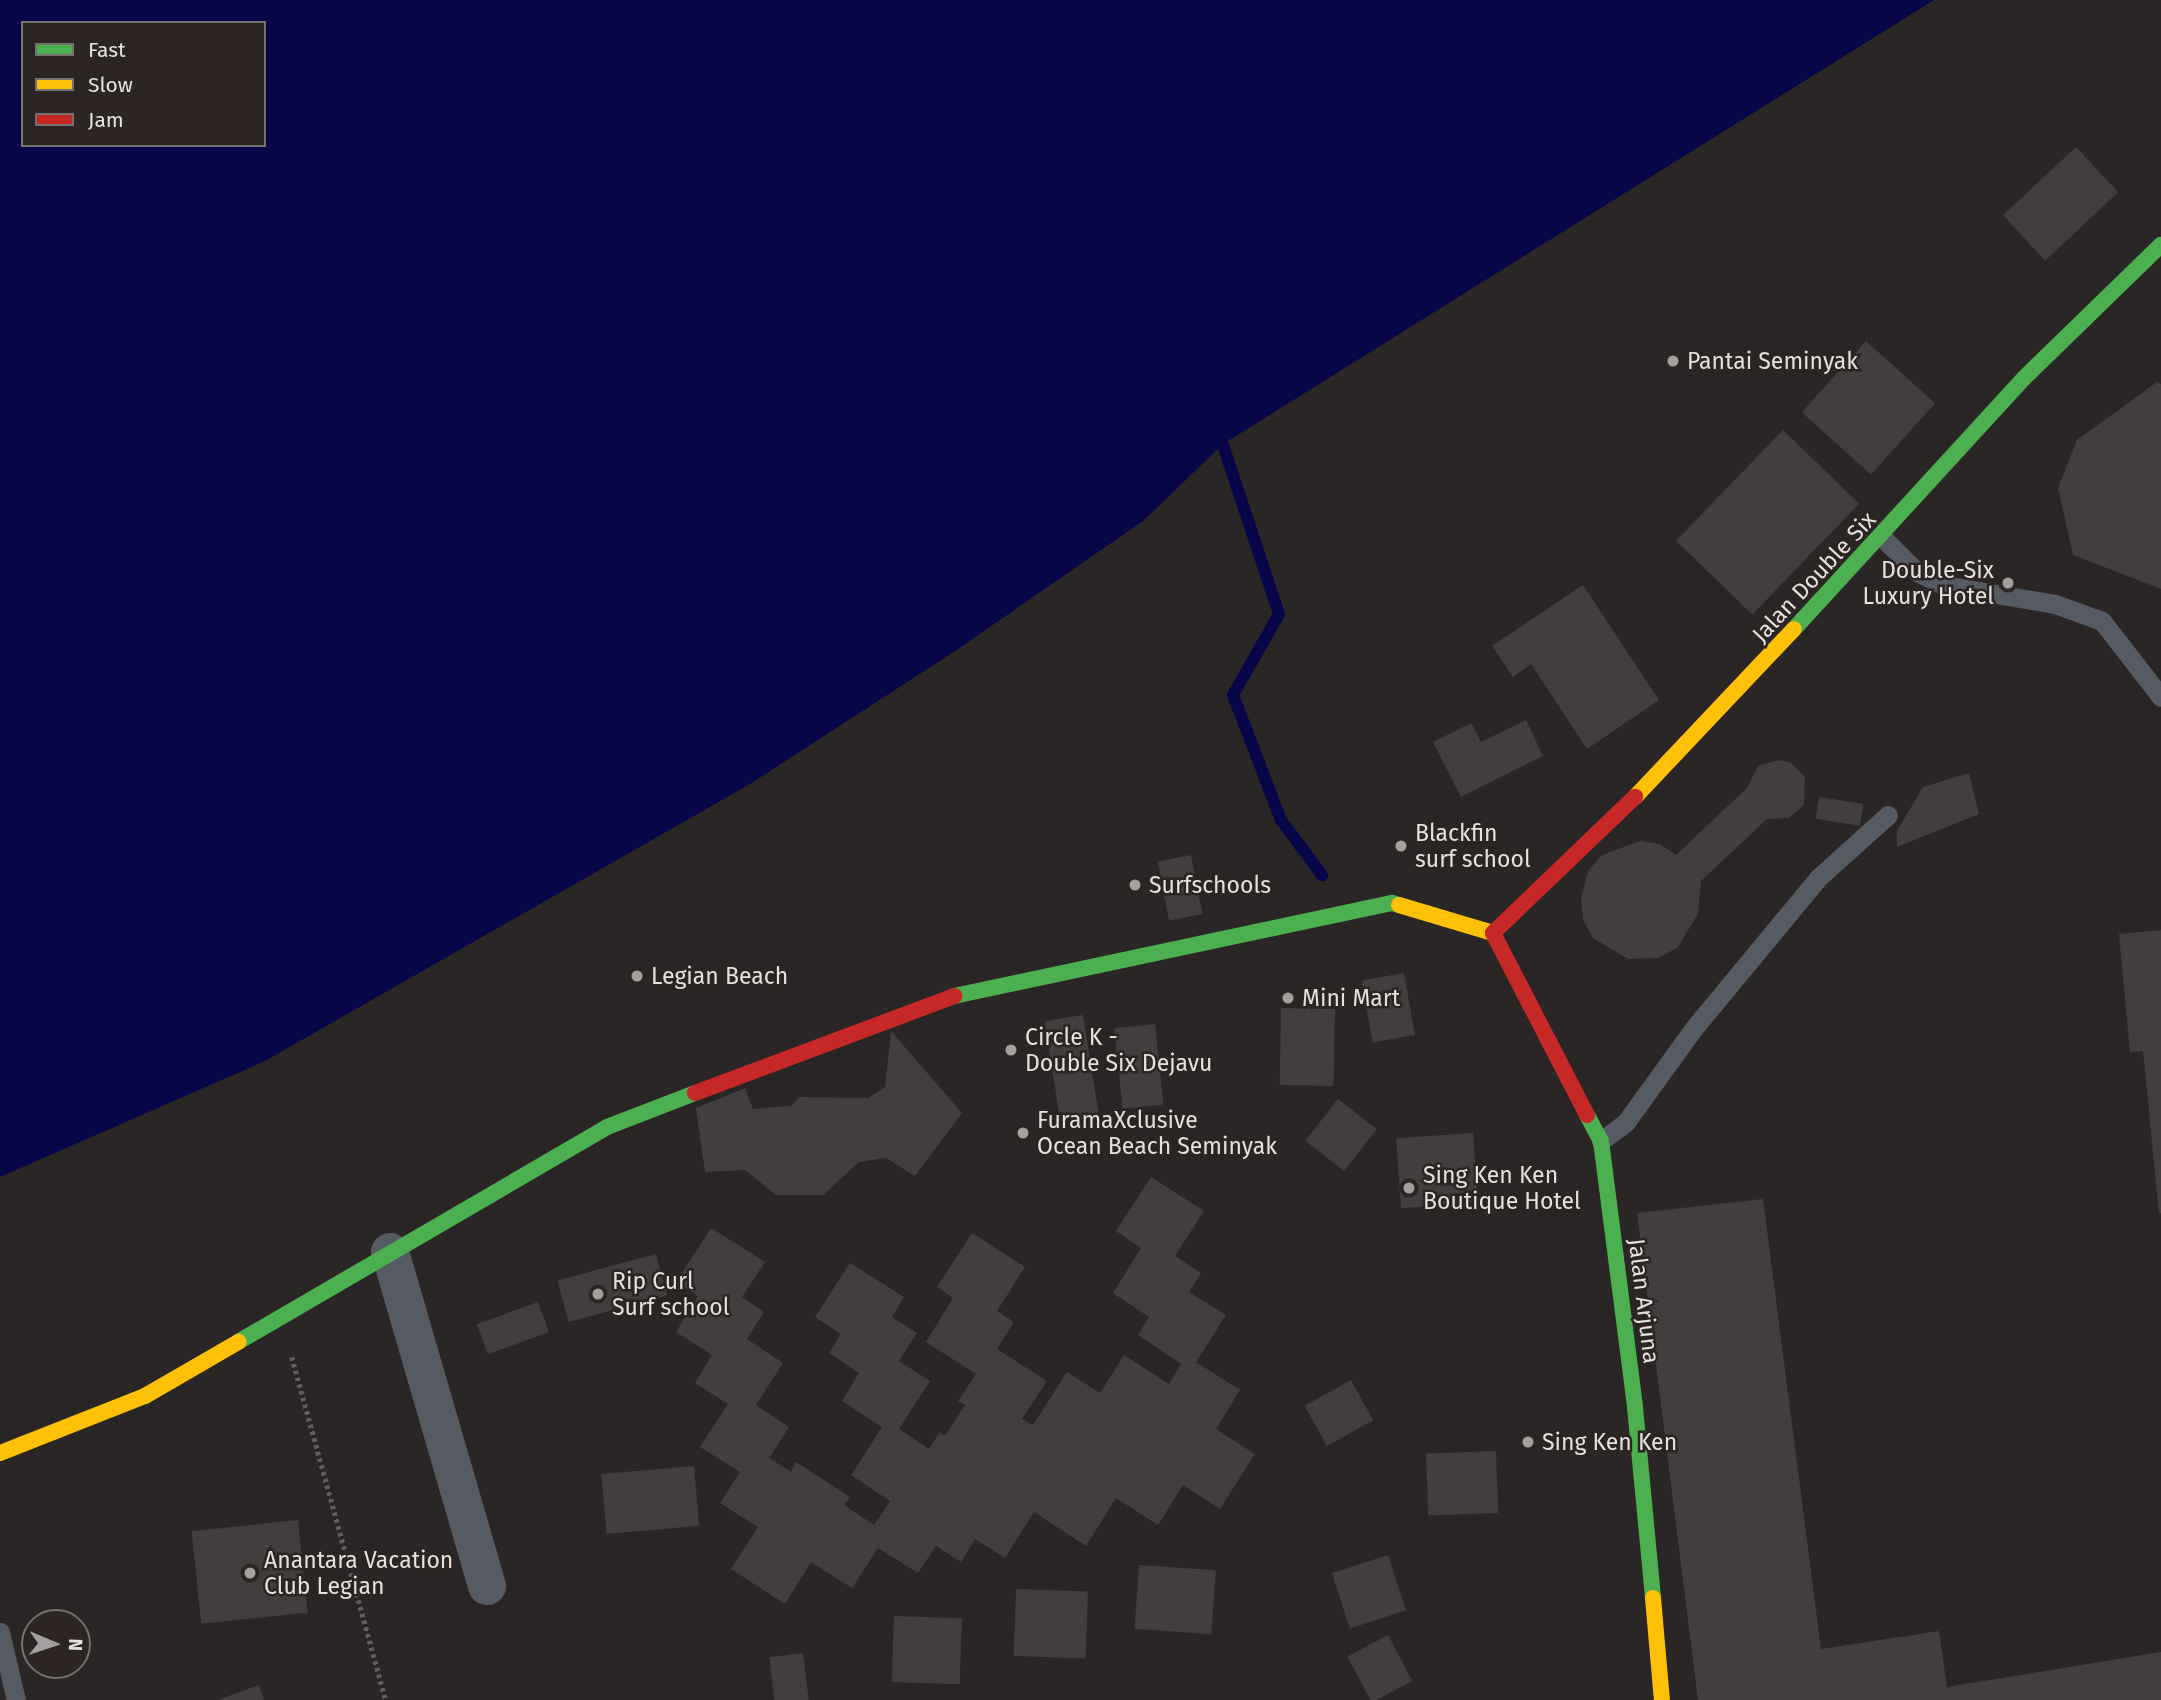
<!DOCTYPE html>
<html>
<head>
<meta charset="utf-8">
<style>
  body { margin:0 }
  #map { position:relative; width:2161px; height:1700px; overflow:hidden; background:#2a2625; font-family:"Fira Sans",sans-serif }
  div>[style] { position:absolute }
  [style*='--x'] { left:calc(var(--x)*1px); top:calc(var(--y)*1px); width:calc(var(--w)*1px); rotate:calc(var(--a)*1deg) }
  .water>* { inset:0; background:#060648 }
  .stream>* { height:12px; margin:-6px; padding:0 6px; transform-origin:6px; border-radius:6px; background:#060648 }
  .building>* { inset:0; background:#413e3d; transform-origin:0 0 }
  .path>* { height:4.5px; margin-top:-2.25px; transform-origin:0; background:repeating-linear-gradient(90deg,#5d5e63 0 3.5px,transparent 0 7px) }
  .lane>* { height:19px; margin:-9.5px; padding:0 9.5px; transform-origin:9.5px; border-radius:9.5px; background:#565a63 }
  .street>* { height:38px; margin:-19px; padding:0 19px; transform-origin:19px; border-radius:19px; background:#565a63 }
  .fast>* { height:16px; margin:-8px; padding:0 8px; transform-origin:8px; border-radius:8px; background:#4caf50 }
  .slow>* { height:16px; margin:-8px; padding:0 8px; transform-origin:8px; border-radius:8px; background:#ffc107 }
  .jam>* { height:16px; margin:-8px; padding:0 8px; transform-origin:8px; border-radius:8px; background:#c62828 }
  .dots>* { width:19px; height:19px; translate:-50% -50%; box-sizing:border-box; border:4px solid #2c2523; border-radius:50% }
  span { translate:-50% -50%; white-space:nowrap; text-align:center; line-height:1.15; -webkit-text-stroke:5px #2c2523; paint-order:stroke }
  .poi-label { font-size:23px; color:#e6e1e0 }
  .left { translate:0 -50%; text-align:left }
  .right { translate:-100% -50%; text-align:right }
  .street-label { font-size:23px; color:#e6e1e0 }
  .legend { position:absolute; left:21px; top:21px; width:245px; height:126px; box-sizing:border-box; background:#2c2523; border:2px solid #76706f; margin:0; padding:9px 12px; list-style:none; font-size:21px; color:#e6e1e0 }
  .legend li { display:flex; align-items:center; gap:14px; height:35px }
  .legend b { width:35px; border:2px solid #76706f }
  .north { position:absolute; left:21px; top:1609px; width:70px; height:70px; box-sizing:border-box; background:#2c2523; border:2px solid #76706f; border-radius:50%; rotate:92deg; font-size:19px; font-weight:700; line-height:28px; text-align:center; color:#e6e1e0 }
  .north::after { content:''; display:block; margin:auto; width:24px; height:32px; background:#a4a09f; clip-path:polygon(50% 0,100% 100%,50% 72%,0 100%) }
</style>
</head>
<body>
<div id="map">
  <div class="water">
    <div style="clip-path:polygon(evenodd,0 0,1934px 0,1223px 444px,1143px 521px,955px 651px,750px 784px,265px 1061px,0 1177px,0 0,23px 23px,264px 23px,264px 145px,23px 145px,23px 23px)"></div>
  </div>
  <div class="stream">
    <div style="--x:1223;--y:445;--w:178;--a:71.7"></div>
    <div style="--x:1279;--y:614;--w:93;--a:119.6"></div>
    <div style="--x:1233;--y:695;--w:134;--a:69"></div>
    <div style="--x:1281;--y:820;--w:69;--a:53.3"></div>
  </div>
  <div class="building">
    <div style="left:2076px;top:147px;width:62px;height:100px;rotate:47deg"></div>
    <div style="left:1866px;top:341px;width:93px;height:96px;rotate:42deg"></div>
    <div style="clip-path:polygon(2157px 382px,2161px 384px,2161px 589px,2073px 555px,2058px 488px,2077px 440px)"></div>
    <div style="left:1783px;top:430px;width:106px;height:154px;rotate:44deg"></div>
    <div style="clip-path:polygon(1583px 585px,1659px 700px,1587px 749px,1531px 664px,1513px 677px,1492px 646px)"></div>
    <div style="clip-path:polygon(1526px 720px,1543px 756px,1461px 797px,1433px 742px,1471px 723px,1481px 742px)"></div>
    <div style="clip-path:polygon(1778px 760px,1790px 762px,1805px 777px,1804px 805px,1789px 818px,1767px 819px,1701px 881px,1698px 914px,1677px 948px,1658px 958px,1628px 959px,1593px 938px,1583px 920px,1581px 899px,1588px 871px,1602px 855px,1640px 841px,1660px 844px,1676px 855px,1747px 788px,1758px 766px)"></div>
    <div style="clip-path:polygon(1969px 773px,1979px 814px,1897px 847px,1897px 831px,1923px 787px)"></div>
    <div style="left:1819px;top:797px;width:45px;height:22px;rotate:9deg"></div>
    <div style="left:1191px;top:855px;width:60px;height:34px;rotate:79deg"></div>
    <div style="clip-path:polygon(2161px 930px,2161px 1213px,2159px 1214px,2143px 1051px,2130px 1052px,2119px 934px)"></div>
    <div style="left:1404px;top:973px;width:63px;height:43px;rotate:80deg"></div>
    <div style="left:1281px;top:1008px;width:54px;height:77px;rotate:1deg"></div>
    <div style="left:1083px;top:1015px;width:100px;height:39px;rotate:81deg"></div>
    <div style="left:1155px;top:1024px;width:81px;height:41px;rotate:84deg"></div>
    <div style="clip-path:polygon(891px 1031px,962px 1113px,915px 1176px,886px 1158px,859px 1162px,823px 1195px,776px 1195px,745px 1170px,705px 1172px,696px 1108px,745px 1088px,753px 1109px,791px 1106px,799px 1097px,868px 1098px,885px 1087px)"></div>
    <div style="left:1338px;top:1099px;width:49px;height:53px;rotate:38deg"></div>
    <div style="left:1473px;top:1133px;width:70px;height:77px;rotate:86deg"></div>
    <div style="clip-path:polygon(1151px 1177px,1204px 1211px,1175px 1256px,1201px 1273px,1189px 1292px,1226px 1315px,1196px 1362px,1240px 1390px,1216px 1429px,1255px 1454px,1220px 1509px,1183px 1485px,1158px 1525px,1116px 1498px,1086px 1546px,1034px 1512px,1005px 1558px,975px 1539px,961px 1562px,936px 1546px,918px 1573px,878px 1548px,852px 1588px,811px 1562px,785px 1604px,731px 1569px,758px 1527px,720px 1503px,740px 1472px,700px 1447px,728px 1404px,695px 1383px,712px 1355px,676px 1332px,698px 1296px,676px 1282px,711px 1228px,765px 1262px,742px 1297px,764px 1312px,747px 1339px,783px 1363px,756px 1405px,789px 1427px,769px 1458px,791px 1472px,796px 1462px,850px 1497px,844px 1505px,874px 1525px,890px 1501px,851px 1475px,882px 1427px,842px 1401px,859px 1373px,829px 1353px,841px 1334px,815px 1317px,850px 1263px,904px 1297px,892px 1317px,917px 1333px,899px 1361px,930px 1381px,899px 1429px,929px 1449px,940px 1432px,945px 1436px,965px 1405px,958px 1401px,976px 1374px,926px 1342px,953px 1298px,937px 1287px,972px 1233px,1025px 1267px,997px 1311px,1014px 1322px,997px 1349px,1047px 1381px,1022px 1419px,1033px 1425px,1067px 1372px,1100px 1393px,1124px 1355px,1169px 1384px,1181px 1364px,1138px 1335px,1149px 1317px,1113px 1293px,1141px 1248px,1116px 1231px)"></div>
    <div style="clip-path:polygon(1763px 1199px,1821px 1649px,1939px 1631px,1947px 1687px,2161px 1652px,2161px 1700px,1698px 1700px,1637px 1213px)"></div>
    <div style="left:656px;top:1254px;width:43px;height:102px;rotate:75deg"></div>
    <div style="left:538px;top:1302px;width:32px;height:65px;rotate:70deg"></div>
    <div style="left:1351px;top:1380px;width:46px;height:53px;rotate:61deg"></div>
    <div style="left:1496px;top:1451px;width:62px;height:70px;rotate:88deg"></div>
    <div style="left:694px;top:1466px;width:60px;height:93px;rotate:85deg"></div>
    <div style="left:298px;top:1520px;width:93px;height:107px;rotate:84deg"></div>
    <div style="left:1388px;top:1555px;width:58px;height:59px;rotate:72deg"></div>
    <div style="left:1139px;top:1565px;width:77px;height:64px;rotate:4deg"></div>
    <div style="left:1016px;top:1589px;width:72px;height:67px;rotate:2deg"></div>
    <div style="left:894px;top:1616px;width:68px;height:66px;rotate:2deg"></div>
    <div style="left:1388px;top:1635px;width:52px;height:46px;rotate:62deg"></div>
    <div style="left:803px;top:1653px;width:47px;height:34px;rotate:83deg"></div>
    <div style="clip-path:polygon(259px 1685px,264px 1700px,218px 1700px)"></div>
  </div>
  <div class="path">
    <div style="--x:292;--y:1357;--w:356;--a:74.7"></div>
  </div>
  <div class="lane">
    <div style="--x:1882;--y:537;--w:49;--a:45"></div>
    <div style="--x:1917;--y:572;--w:30;--a:26"></div>
    <div style="--x:1944;--y:585;--w:113;--a:9.7"></div>
    <div style="--x:2055;--y:604;--w:50;--a:19.9"></div>
    <div style="--x:2102;--y:621;--w:96;--a:52.2"></div>
    <div style="--x:1601;--y:1141;--w:31;--a:-37"></div>
    <div style="--x:1626;--y:1122;--w:116;--a:-54.1"></div>
    <div style="--x:1694;--y:1028;--w:195;--a:-50.4"></div>
    <div style="--x:1818;--y:878;--w:94;--a:-42"></div>
    <div style="--x:0;--y:1632;--w:70;--a:76.8"></div>
  </div>
  <div class="street">
    <div style="--x:390;--y:1252;--w:348;--a:73.8"></div>
  </div>
  <div class="fast">
    <div style="--x:1794;--y:629;--w:340;--a:-47.5"></div>
    <div style="--x:2024;--y:378;--w:191;--a:-44.2"></div>
    <div style="--x:954;--y:996;--w:448;--a:-12"></div>
    <div style="--x:1392;--y:903;--w:7;--a:16"></div>
    <div style="--x:1587;--y:1115;--w:30;--a:62"></div>
    <div style="--x:1601;--y:1141;--w:268;--a:82.7"></div>
    <div style="--x:1635;--y:1407;--w:192;--a:84.6"></div>
    <div style="--x:238;--y:1342;--w:427;--a:-30.2"></div>
    <div style="--x:607;--y:1127;--w:94;--a:-21.1"></div>
  </div>
  <div class="slow">
    <div style="--x:1635;--y:797;--w:231;--a:-46.6"></div>
    <div style="--x:1399;--y:905;--w:98;--a:16.6"></div>
    <div style="--x:0;--y:1453;--w:156;--a:-21.5"></div>
    <div style="--x:145;--y:1396;--w:108;--a:-30.1"></div>
    <div style="--x:1653;--y:1598;--w:102;--a:85"></div>
  </div>
  <div class="jam">
    <div style="--x:1493;--y:933;--w:197;--a:-43.8"></div>
    <div style="--x:1493;--y:933;--w:205;--a:62.7"></div>
    <div style="--x:695;--y:1093;--w:277;--a:-20.5"></div>
  </div>
  <div class="dots">
    <div style="left:1673px;top:361px;background:#a4a09f"></div>
    <div style="left:2008px;top:583px;background:#a4a09f"></div>
    <div style="left:1401px;top:846px;background:#a4a09f"></div>
    <div style="left:1135px;top:885px;background:#a4a09f"></div>
    <div style="left:637px;top:976px;background:#a4a09f"></div>
    <div style="left:1288px;top:998px;background:#a4a09f"></div>
    <div style="left:1011px;top:1050px;background:#a4a09f"></div>
    <div style="left:1023px;top:1133px;background:#a4a09f"></div>
    <div style="left:1409px;top:1188px;background:#a4a09f"></div>
    <div style="left:598px;top:1294px;background:#a4a09f"></div>
    <div style="left:1528px;top:1442px;background:#a4a09f"></div>
    <div style="left:250px;top:1573px;background:#a4a09f"></div>
  </div>
  <div class="poi-label">
    <span class="left" style="left:1687px;top:361px">Pantai Seminyak</span>
    <span class="right" style="left:1994px;top:583px">Double-Six<br>Luxury Hotel</span>
    <span class="left" style="left:1415px;top:846px">Blackfin<br>surf school</span>
    <span class="left" style="left:1149px;top:885px">Surfschools</span>
    <span class="left" style="left:651px;top:976px">Legian Beach</span>
    <span class="left" style="left:1302px;top:998px">Mini Mart</span>
    <span class="left" style="left:1025px;top:1050px">Circle K -<br>Double Six Dejavu</span>
    <span class="left" style="left:1037px;top:1133px">FuramaXclusive<br>Ocean Beach Seminyak</span>
    <span class="left" style="left:1423px;top:1188px">Sing Ken Ken<br>Boutique Hotel</span>
    <span class="left" style="left:612px;top:1294px">Rip Curl<br>Surf school</span>
    <span class="left" style="left:1542px;top:1442px">Sing Ken Ken</span>
    <span class="left" style="left:264px;top:1573px">Anantara Vacation<br>Club Legian</span>
  </div>
  <div class="street-label">
    <span style="left:1814px;top:577px;rotate:-47deg">Jalan Double Six</span>
    <span style="left:1644px;top:1301px;rotate:83deg">Jalan Arjuna</span>
  </div>
  <ul class="legend">
  <li><b style="height:9px;background:#4caf50"></b>Fast</li>
  <li><b style="height:9px;background:#ffc107"></b>Slow</li>
  <li><b style="height:9px;background:#c62828"></b>Jam</li>
  </ul>
  <div class="north">N</div>
</div>
</body>
</html>
